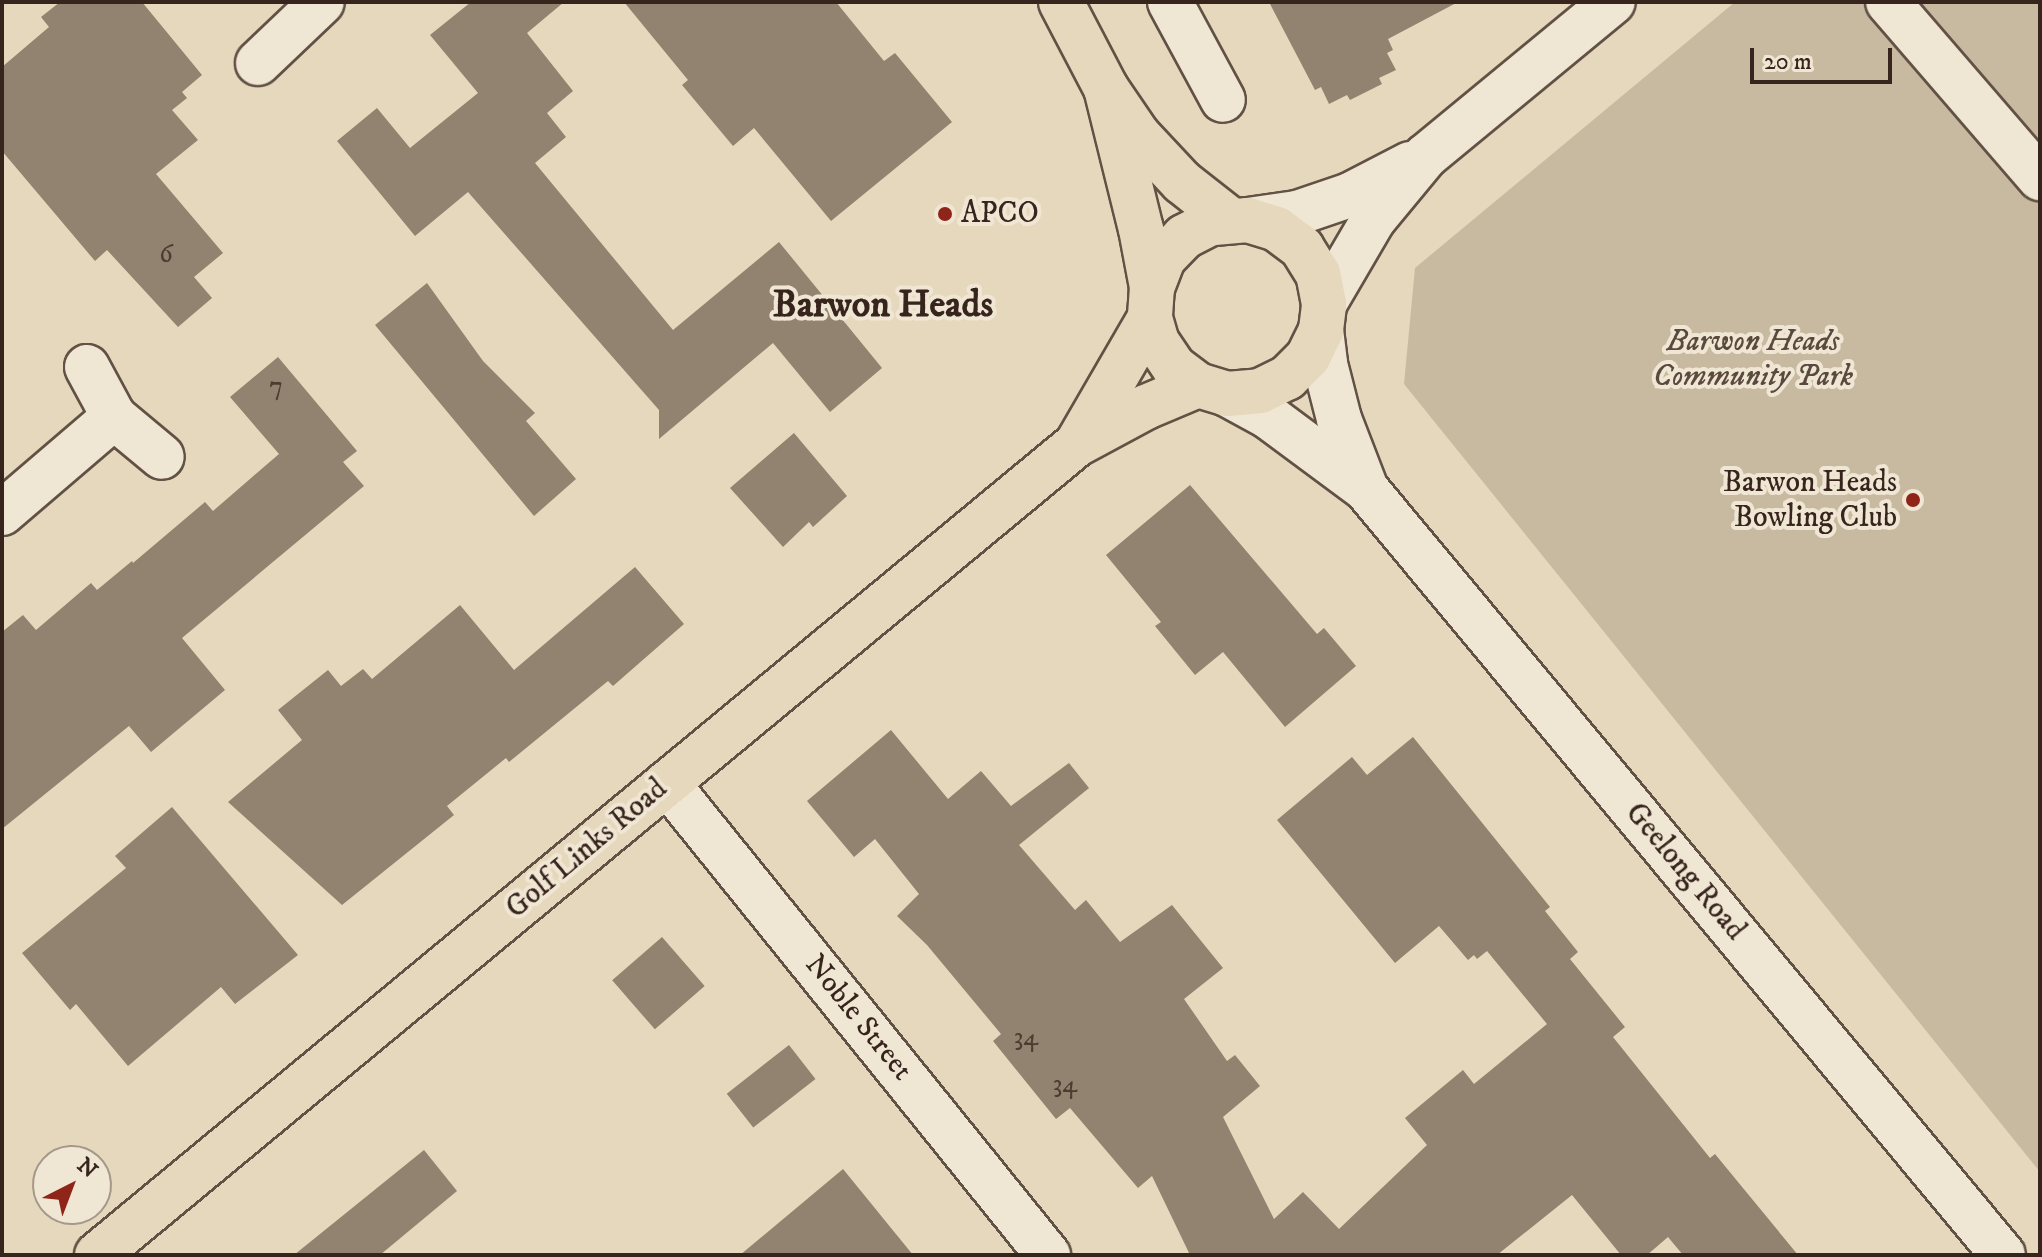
<!DOCTYPE html>
<html>
<head>
<meta charset="utf-8">
<style>
  body { margin:0 }
  #map { position:relative; width:2042px; height:1257px; overflow:hidden; background:#e6d8bc; font-family:"IM FELL DW Pica",serif }
  div>[style] { position:absolute }
  [style*='--x'] { left:calc(var(--x)*1px); top:calc(var(--y)*1px); width:calc(var(--w)*1px); rotate:calc(var(--a)*1deg) }
  .green>* { inset:0; background:#c8b9a1 }
  .building>* { inset:0; background:#928270; transform-origin:0 0 }
  .roads { filter:drop-shadow(2px 0 #625145) drop-shadow(-2px 0 #625145) drop-shadow(0 2px #625145) drop-shadow(0 -2px #625145) }
  .minor>* { height:44px; margin:-22px; padding:0 22px; transform-origin:22px; border-radius:22px; background:#efe6d3 }
  .major>* { height:44px; margin:-22px; padding:0 22px; transform-origin:22px; border-radius:22px; background:#e6d8bc }
  .dots>* { width:22px; height:22px; translate:-50% -50%; box-sizing:border-box; border:4px solid #efe6d3; border-radius:50% }
  span { translate:-50% -50%; white-space:nowrap; text-align:center; line-height:1.15; -webkit-text-stroke:8px #efe6d3; paint-order:stroke }
  .number-label { font-size:26px; color:#4d3c32 }
  .number-label span { -webkit-text-stroke-width:0 }
  .poi-label { font-size:30px; color:#36241d }
  .left { translate:0 -50%; text-align:left }
  .right { translate:-100% -50%; text-align:right }
  .park-label { font-size:30px; color:#5a493e; font-style:italic }
  .street-label { font-size:30px; color:#36241d }
  .district-label { font-size:38px; color:#36241d; font-weight:700 }
  .frame { position:absolute; inset:0; border:4px solid #36241d; pointer-events:none }
  .north { position:absolute; left:32px; top:1145px; width:80px; height:80px; box-sizing:border-box; background:#efe6d3; border:2px solid #a5988a; border-radius:50%; rotate:42deg; font-size:22px; font-weight:700; line-height:32px; text-align:center; color:#36241d }
  .north::after { content:''; display:block; margin:auto; width:28px; height:36px; background:#8f2418; clip-path:polygon(50% 0,100% 100%,50% 72%,0 100%) }
  .scale { position:absolute; left:1750px; top:48px; width:142px; height:36px; box-sizing:border-box; border:4px solid #36241d; border-top:0; padding-left:10px; font-size:24px; line-height:28px; white-space:nowrap; color:#36241d; -webkit-text-stroke:6px #efe6d3; paint-order:stroke }
</style>
</head>
<body>
<div id="map">
  <div class="green">
    <div style="clip-path:polygon(1735px 2px,2040px 2px,2040px 1172px,1404px 384px,1415px 268px)"></div>
  </div>
  <div class="building">
    <div style="clip-path:polygon(60px 2px,142px 2px,202px 75px,182px 92px,187px 98px,172px 110px,198px 140px,156px 174px,223px 253px,194px 277px,212px 298px,178px 327px,107px 250px,95px 261px,2px 151px,2px 67px,49px 27px,41px 17px)"></div>
    <div style="clip-path:polygon(471px 2px,564px 2px,527px 33px,573px 91px,547px 113px,566px 137px,535px 163px,673px 330px,779px 242px,882px 368px,830px 412px,773px 343px,659px 439px,659px 410px,468px 192px,415px 236px,337px 141px,377px 108px,410px 148px,478px 93px,430px 35px)"></div>
    <div style="clip-path:polygon(624px 2px,836px 2px,884px 61px,895px 53px,952px 122px,831px 221px,754px 128px,733px 146px,682px 85px,688px 80px)"></div>
    <div style="clip-path:polygon(1269px 2px,1458px 2px,1388px 39px,1393px 50px,1387px 53px,1396px 70px,1379px 78px,1382px 84px,1350px 100px,1347px 95px,1329px 104px,1321px 87px,1315px 90px)"></div>
    <div style="clip-path:polygon(427px 283px,483px 361px,535px 413px,526px 421px,576px 479px,534px 516px,375px 325px)"></div>
    <div style="clip-path:polygon(278px 357px,357px 451px,343px 462px,364px 486px,182px 638px,225px 690px,151px 752px,129px 726px,2px 829px,2px 632px,23px 615px,36px 630px,91px 583px,97px 590px,132px 561px,133px 563px,205px 502px,213px 511px,279px 454px,230px 397px)"></div>
    <div style="clip-path:polygon(794px 433px,847px 496px,813px 527px,809px 522px,783px 547px,730px 488px)"></div>
    <div style="clip-path:polygon(1190px 485px,1317px 634px,1324px 628px,1356px 666px,1285px 727px,1223px 652px,1195px 675px,1155px 626px,1161px 622px,1106px 555px)"></div>
    <div style="clip-path:polygon(635px 567px,684px 624px,613px 686px,608px 681px,509px 762px,506px 758px,447px 806px,454px 815px,342px 905px,228px 802px,302px 740px,278px 710px,328px 670px,341px 686px,363px 669px,372px 679px,460px 605px,514px 670px)"></div>
    <div style="clip-path:polygon(891px 730px,948px 799px,981px 771px,1011px 806px,1069px 763px,1089px 788px,1019px 845px,1075px 910px,1086px 900px,1120px 942px,1172px 905px,1223px 968px,1184px 999px,1227px 1061px,1235px 1055px,1260px 1086px,1223px 1117px,1274px 1219px,1303px 1192px,1339px 1229px,1427px 1145px,1405px 1118px,1463px 1070px,1474px 1084px,1547px 1024px,1487px 951px,1477px 959px,1474px 955px,1468px 960px,1439px 926px,1395px 963px,1277px 820px,1352px 757px,1367px 775px,1413px 737px,1550px 907px,1545px 911px,1578px 952px,1570px 959px,1625px 1027px,1613px 1037px,1710px 1158px,1715px 1154px,1798px 1255px,1683px 1255px,1668px 1237px,1647px 1255px,1621px 1255px,1572px 1195px,1497px 1255px,1190px 1255px,1152px 1176px,1138px 1188px,1070px 1108px,1056px 1119px,993px 1041px,1001px 1034px,927px 945px,897px 916px,919px 894px,875px 839px,854px 857px,807px 801px)"></div>
    <div style="clip-path:polygon(172px 807px,298px 955px,235px 1004px,221px 987px,128px 1066px,76px 1004px,70px 1010px,22px 953px,126px 868px,115px 856px)"></div>
    <div style="left:662px;top:937px;width:65px;height:66px;rotate:49deg"></div>
    <div style="left:789px;top:1045px;width:43px;height:79px;rotate:52deg"></div>
    <div style="clip-path:polygon(424px 1150px,457px 1191px,380px 1255px,294px 1255px)"></div>
    <div style="clip-path:polygon(843px 1169px,913px 1255px,740px 1255px)"></div>
  </div>
  <div class="roads">
    <div class="minor">
      <div style="--x:1170;--y:2;--w:111;--a:61.6"></div>
      <div style="--x:1888;--y:2;--w:233;--a:49.2"></div>
      <div style="--x:258;--y:63;--w:88;--a:-43.6"></div>
      <div style="--x:1248;--y:220;--w:49;--a:-8.1"></div>
      <div style="--x:1297;--y:213;--w:56;--a:-18.8"></div>
      <div style="--x:1350;--y:195;--w:68;--a:-27.3"></div>
      <div style="--x:1324;--y:304;--w:97;--a:-59.7"></div>
      <div style="--x:1373;--y:220;--w:83;--a:-50.4"></div>
      <div style="--x:1426;--y:156;--w:242;--a:-39.5"></div>
      <div style="--x:1321;--y:330;--w:34;--a:83"></div>
      <div style="--x:1325;--y:364;--w:57;--a:75.7"></div>
      <div style="--x:1339;--y:419;--w:75;--a:68.9"></div>
      <div style="--x:87;--y:367;--w:57;--a:61.6"></div>
      <div style="--x:114;--y:417;--w:62;--a:39.8"></div>
      <div style="--x:1227;--y:394;--w:48;--a:28.7"></div>
      <div style="--x:1269;--y:417;--w:121;--a:36.6"></div>
      <div style="--x:1366;--y:489;--w:996;--a:50.25"></div>
      <div style="--x:2;--y:513;--w:148;--a:-40.6"></div>
      <div style="--x:667;--y:783;--w:607;--a:51.09"></div>
    </div>
    <div class="major">
      <div style="--x:1061;--y:2;--w:97;--a:62.4"></div>
      <div style="--x:1106;--y:88;--w:57;--a:55.8"></div>
      <div style="--x:1138;--y:135;--w:64;--a:46.9"></div>
      <div style="--x:1182;--y:182;--w:60;--a:38.2"></div>
      <div style="--x:1106;--y:88;--w:145;--a:76.1"></div>
      <div style="--x:1141;--y:229;--w:59;--a:79.3"></div>
      <div style="--x:1152;--y:287;--w:31;--a:94"></div>
      <div style="--x:1150;--y:318;--w:25;--a:74"></div>
      <div style="--x:1157;--y:342;--w:30;--a:56"></div>
      <div style="--x:1174;--y:367;--w:30;--a:37"></div>
      <div style="--x:1198;--y:385;--w:30;--a:17"></div>
      <div style="--x:1227;--y:394;--w:33;--a:-5"></div>
      <div style="--x:1260;--y:391;--w:30;--a:-26"></div>
      <div style="--x:1287;--y:378;--w:30;--a:-45"></div>
      <div style="--x:1308;--y:357;--w:30;--a:-64"></div>
      <div style="--x:1321;--y:330;--w:26;--a:-83"></div>
      <div style="--x:1324;--y:304;--w:31;--a:-101"></div>
      <div style="--x:1318;--y:274;--w:31;--a:-122"></div>
      <div style="--x:1302;--y:248;--w:31;--a:-143"></div>
      <div style="--x:1277;--y:229;--w:30;--a:-163"></div>
      <div style="--x:1248;--y:220;--w:37;--a:175"></div>
      <div style="--x:1211;--y:223;--w:30;--a:153"></div>
      <div style="--x:1184;--y:237;--w:30;--a:134"></div>
      <div style="--x:1163;--y:259;--w:30;--a:111"></div>
      <div style="--x:1078;--y:442;--w:143;--a:-59.9"></div>
      <div style="--x:97;--y:1255;--w:1272;--a:-39.61"></div>
      <div style="--x:1077;--y:444;--w:78;--a:-28.2"></div>
      <div style="--x:1146;--y:407;--w:56;--a:-22.9"></div>
    </div>
  </div>
  <div class="dots">
    <div style="left:945px;top:214px;background:#8f2418"></div>
    <div style="left:1913px;top:500px;background:#8f2418"></div>
  </div>
  <div class="number-label">
    <span style="left:166px;top:255px">6</span>
    <span style="left:276px;top:387px">7</span>
    <span style="left:1026px;top:1038px">34</span>
    <span style="left:1065px;top:1085px">34</span>
  </div>
  <div class="poi-label">
    <span class="left" style="left:961px;top:214px">APCO</span>
    <span class="right" style="left:1897px;top:500px">Barwon Heads<br>Bowling Club</span>
  </div>
  <div class="park-label">
    <span style="left:1753px;top:359px">Barwon Heads<br>Community Park</span>
  </div>
  <div class="street-label">
    <span style="left:587px;top:849px;rotate:-40deg">Golf Links Road</span>
    <span style="left:1685px;top:872px;rotate:50deg">Geelong Road</span>
    <span style="left:858px;top:1018px;rotate:51deg">Noble Street</span>
  </div>
  <div class="district-label">
    <span style="left:883px;top:306px">Barwon Heads</span>
  </div>
  <div class="frame"></div>
  <div class="north">N</div>
  <div class="scale">20 m</div>
</div>
</body>
</html>
